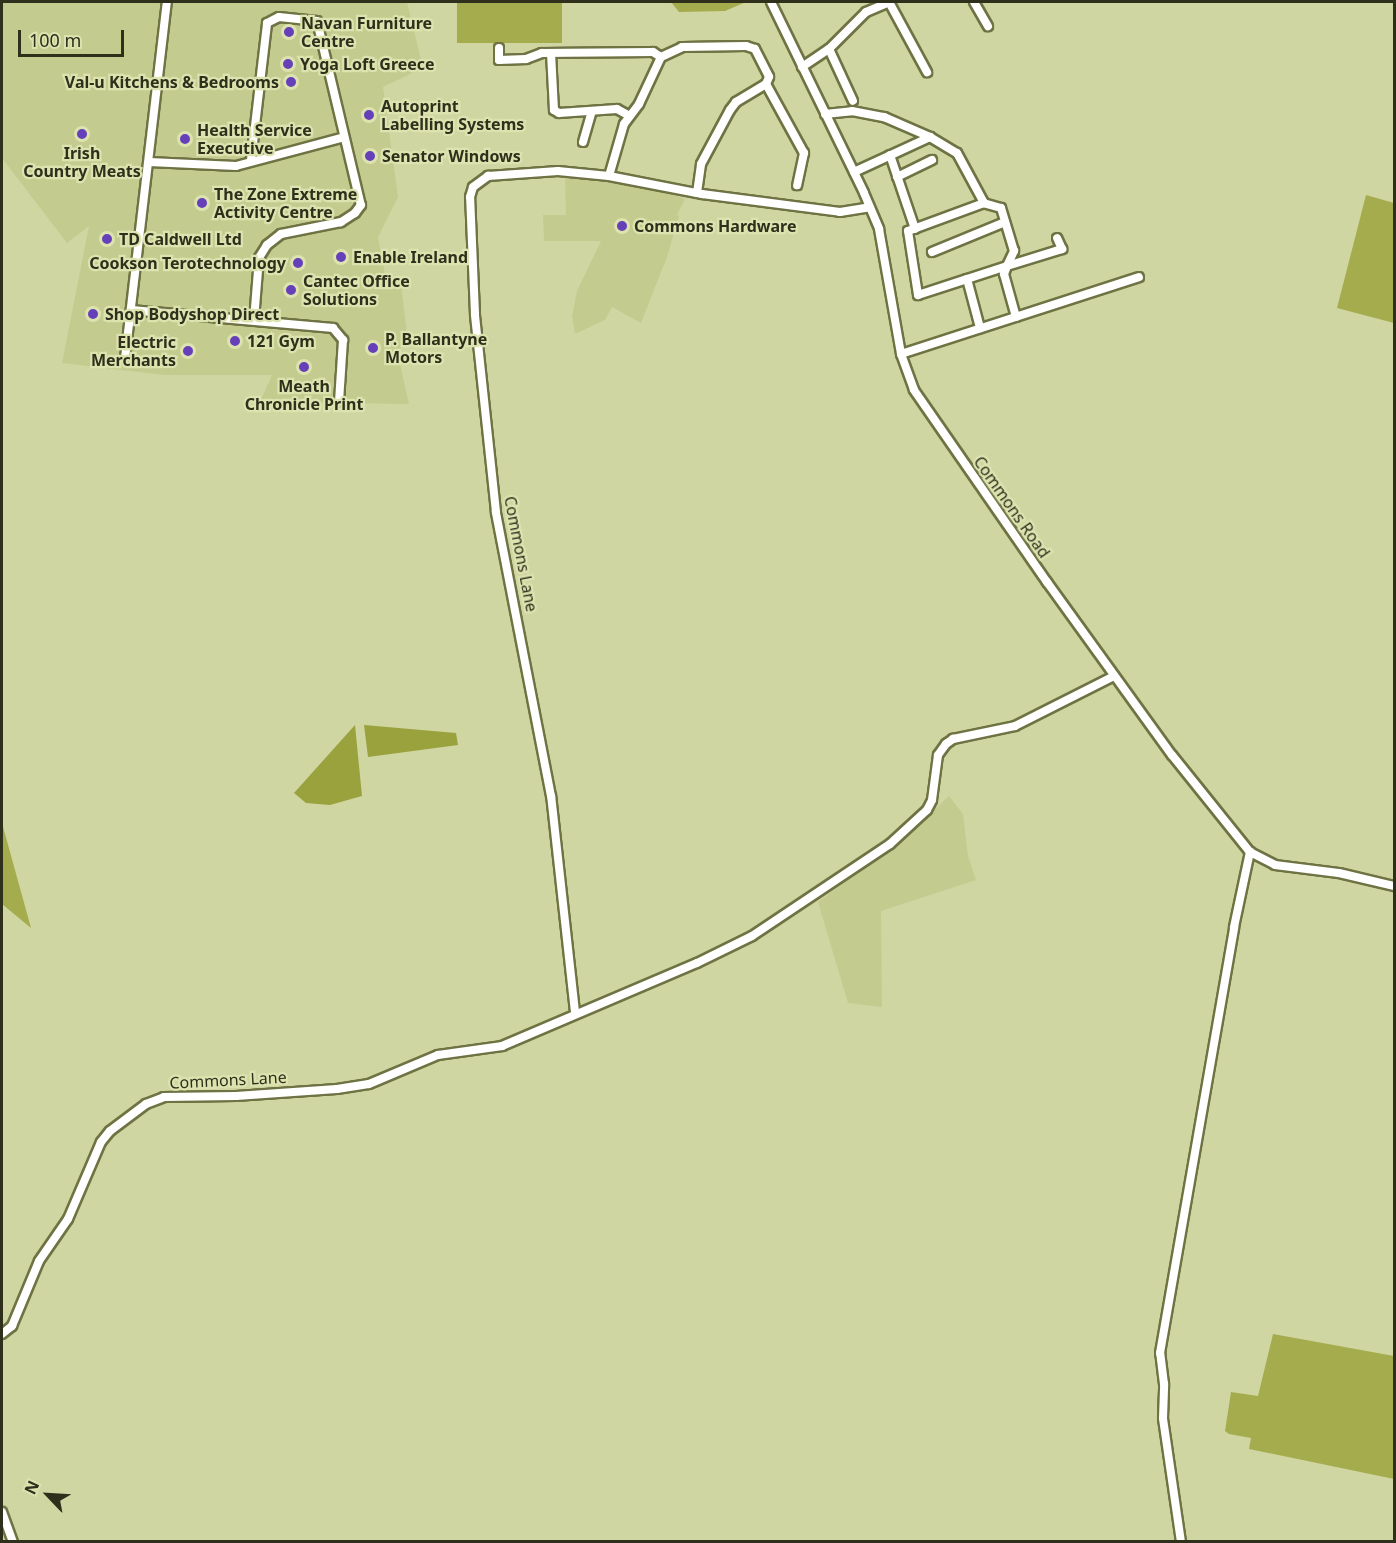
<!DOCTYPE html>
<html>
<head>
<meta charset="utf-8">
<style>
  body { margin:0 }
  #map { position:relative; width:1396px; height:1543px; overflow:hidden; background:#d0d6a2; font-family:"Noto Sans",sans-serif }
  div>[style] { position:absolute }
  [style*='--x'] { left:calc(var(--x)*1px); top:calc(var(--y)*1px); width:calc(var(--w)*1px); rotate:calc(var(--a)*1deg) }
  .built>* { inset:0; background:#c4cb8f }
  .green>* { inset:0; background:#a4ac4e; transform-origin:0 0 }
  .forest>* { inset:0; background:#9aa23d }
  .roads { filter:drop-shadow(2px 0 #6f7343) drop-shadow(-2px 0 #6f7343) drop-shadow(0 2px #6f7343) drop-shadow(0 -2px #6f7343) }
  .minor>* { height:8px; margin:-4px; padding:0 4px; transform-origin:4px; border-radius:4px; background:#fff }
  .dots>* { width:16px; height:16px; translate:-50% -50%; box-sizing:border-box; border:3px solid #dde3af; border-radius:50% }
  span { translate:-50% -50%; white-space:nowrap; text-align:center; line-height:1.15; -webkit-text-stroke:4.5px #dde3af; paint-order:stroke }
  .poi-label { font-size:16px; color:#2e301c; font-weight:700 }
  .left { translate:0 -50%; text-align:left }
  .right { translate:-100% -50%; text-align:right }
  .street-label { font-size:16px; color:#2e301c }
  .frame { position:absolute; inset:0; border:3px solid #2e301c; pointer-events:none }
  .north { position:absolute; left:18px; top:1465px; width:60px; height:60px; -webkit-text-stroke:4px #dde3af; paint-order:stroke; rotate:295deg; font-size:16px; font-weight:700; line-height:24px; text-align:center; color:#2e301c }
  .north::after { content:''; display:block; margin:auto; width:21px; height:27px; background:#2e301c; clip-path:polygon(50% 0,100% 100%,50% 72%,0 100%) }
  .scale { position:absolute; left:18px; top:30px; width:106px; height:27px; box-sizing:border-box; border:3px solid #2e301c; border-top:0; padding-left:8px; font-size:18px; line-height:21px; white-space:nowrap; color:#2e301c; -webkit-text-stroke:4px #dde3af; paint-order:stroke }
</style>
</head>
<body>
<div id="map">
  <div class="built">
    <div style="clip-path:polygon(2px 2px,407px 2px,423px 68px,383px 87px,398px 197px,378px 237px,387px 285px,401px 284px,407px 334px,398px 355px,409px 404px,260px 402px,272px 375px,164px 375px,62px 363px,89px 226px,67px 243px,2px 158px)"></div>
    <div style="clip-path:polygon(565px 178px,623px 184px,660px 190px,685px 199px,677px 215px,679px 216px,667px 257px,641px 323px,612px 307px,605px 320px,575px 334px,572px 316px,577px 291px,601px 241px,544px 241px,543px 215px,566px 215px)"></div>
    <div style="clip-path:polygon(949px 796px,963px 814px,968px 856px,976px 880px,881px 911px,882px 1007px,848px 1003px,818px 902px,902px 840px)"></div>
  </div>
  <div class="green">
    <div style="left:457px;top:2px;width:105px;height:41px"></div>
    <div style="clip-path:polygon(671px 2px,746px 2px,725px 11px,679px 12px)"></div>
    <div style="clip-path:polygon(1366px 195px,1394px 203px,1394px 323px,1337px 308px)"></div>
    <div style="clip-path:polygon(2px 823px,31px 928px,2px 904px)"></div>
    <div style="clip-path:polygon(1273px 1334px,1394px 1356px,1394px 1479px,1249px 1449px,1251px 1438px,1229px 1434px,1225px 1431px,1231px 1392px,1258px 1396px)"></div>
  </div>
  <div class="forest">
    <div style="clip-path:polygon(355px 725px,362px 796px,330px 805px,306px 803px,294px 793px)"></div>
    <div style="clip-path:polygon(364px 725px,456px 733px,458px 745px,368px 757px)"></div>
  </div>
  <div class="roads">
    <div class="minor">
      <div style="--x:771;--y:2;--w:212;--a:64"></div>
      <div style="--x:864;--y:193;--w:39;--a:67"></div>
      <div style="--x:879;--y:229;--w:127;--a:80"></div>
      <div style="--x:901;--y:354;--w:38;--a:70"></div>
      <div style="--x:914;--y:390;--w:234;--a:55.3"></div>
      <div style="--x:1047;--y:582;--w:213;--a:54.2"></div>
      <div style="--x:1172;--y:755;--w:124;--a:51.2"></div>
      <div style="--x:1250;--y:852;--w:28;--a:27"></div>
      <div style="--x:1275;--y:865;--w:64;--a:7.1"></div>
      <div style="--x:1339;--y:873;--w:57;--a:13.3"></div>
      <div style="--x:889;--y:2;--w:80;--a:61.5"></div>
      <div style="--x:974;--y:2;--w:28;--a:60"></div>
      <div style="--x:499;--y:48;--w:12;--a:90"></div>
      <div style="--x:499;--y:60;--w:27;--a:-2"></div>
      <div style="--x:526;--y:59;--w:17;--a:-21"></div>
      <div style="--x:542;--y:53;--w:111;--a:-0.5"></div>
      <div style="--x:653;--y:52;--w:9;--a:32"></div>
      <div style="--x:661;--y:57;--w:23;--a:-25"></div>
      <div style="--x:682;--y:47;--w:64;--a:-0.9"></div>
      <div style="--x:746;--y:46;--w:9;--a:18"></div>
      <div style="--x:755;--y:49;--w:31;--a:63"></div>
      <div style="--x:769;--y:77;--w:8;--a:113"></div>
      <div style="--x:766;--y:84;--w:79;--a:61.2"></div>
      <div style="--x:804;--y:153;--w:33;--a:102"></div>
      <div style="--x:829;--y:49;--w:57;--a:65.2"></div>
      <div style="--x:551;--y:53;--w:57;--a:87"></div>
      <div style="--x:554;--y:110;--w:6;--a:31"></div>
      <div style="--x:559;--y:113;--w:58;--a:-3.9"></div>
      <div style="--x:617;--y:109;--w:13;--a:29"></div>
      <div style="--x:802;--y:67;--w:32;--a:-34"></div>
      <div style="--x:829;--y:49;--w:52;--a:-45"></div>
      <div style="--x:866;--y:12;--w:26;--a:-23"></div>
      <div style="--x:825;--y:114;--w:27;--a:-6"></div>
      <div style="--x:852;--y:111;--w:33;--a:11"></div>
      <div style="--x:884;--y:117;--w:50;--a:23.5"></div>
      <div style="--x:930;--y:137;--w:31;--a:31"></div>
      <div style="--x:957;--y:153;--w:57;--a:61.6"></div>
      <div style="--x:583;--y:142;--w:32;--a:-74"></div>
      <div style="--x:890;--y:155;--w:78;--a:71.3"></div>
      <div style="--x:251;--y:160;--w:138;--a:-83.3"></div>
      <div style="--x:267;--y:23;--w:13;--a:-27"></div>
      <div style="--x:279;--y:17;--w:38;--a:6"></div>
      <div style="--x:317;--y:21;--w:189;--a:76.6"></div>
      <div style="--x:361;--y:205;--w:10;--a:127"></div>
      <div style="--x:355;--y:213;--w:17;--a:147"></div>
      <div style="--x:341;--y:222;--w:61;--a:168.7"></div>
      <div style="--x:281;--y:234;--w:18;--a:142"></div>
      <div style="--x:267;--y:245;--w:15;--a:122"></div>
      <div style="--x:259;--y:258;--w:62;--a:94.6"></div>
      <div style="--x:149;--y:162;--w:87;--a:2.6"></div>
      <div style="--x:236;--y:166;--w:112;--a:-15"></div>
      <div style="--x:854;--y:172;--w:84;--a:-24.7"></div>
      <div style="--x:609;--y:176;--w:54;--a:-73.9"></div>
      <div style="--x:624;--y:124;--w:25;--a:-53"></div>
      <div style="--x:639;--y:104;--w:52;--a:-64.9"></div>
      <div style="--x:897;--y:177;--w:39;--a:-26"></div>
      <div style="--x:697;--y:193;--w:29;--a:-82"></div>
      <div style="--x:701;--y:164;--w:61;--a:-61.8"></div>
      <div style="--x:730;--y:110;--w:10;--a:-53"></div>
      <div style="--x:736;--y:102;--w:35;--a:-31"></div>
      <div style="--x:932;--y:252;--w:79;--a:-22.3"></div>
      <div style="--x:967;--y:279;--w:51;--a:75.1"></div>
      <div style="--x:131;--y:310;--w:203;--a:5.1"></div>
      <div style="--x:333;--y:328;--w:16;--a:50"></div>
      <div style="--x:343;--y:340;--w:62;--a:93.7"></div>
      <div style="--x:1016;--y:317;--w:45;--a:-105.6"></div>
      <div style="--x:1004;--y:274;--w:9;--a:-69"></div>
      <div style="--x:1007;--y:266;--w:17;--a:-65"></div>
      <div style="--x:1014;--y:251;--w:45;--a:-106.8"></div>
      <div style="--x:1001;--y:208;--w:18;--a:-164"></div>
      <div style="--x:984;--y:203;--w:81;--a:159.8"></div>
      <div style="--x:908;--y:231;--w:65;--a:81.1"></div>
      <div style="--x:918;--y:295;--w:52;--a:-18.1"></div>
      <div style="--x:967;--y:279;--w:42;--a:-18"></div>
      <div style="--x:1007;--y:266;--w:58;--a:-17.2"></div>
      <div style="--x:1062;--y:249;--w:12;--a:-114"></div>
      <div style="--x:901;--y:354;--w:250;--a:-17.9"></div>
      <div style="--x:125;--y:358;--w:358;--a:-83.3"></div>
      <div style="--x:575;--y:1012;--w:217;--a:-96.3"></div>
      <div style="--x:551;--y:796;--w:289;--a:-101"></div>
      <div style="--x:496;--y:512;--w:199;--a:-96.1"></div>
      <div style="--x:475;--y:314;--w:117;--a:-92.4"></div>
      <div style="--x:470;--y:197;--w:10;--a:-73"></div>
      <div style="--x:473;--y:187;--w:19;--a:-36"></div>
      <div style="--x:488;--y:176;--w:70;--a:-4.1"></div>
      <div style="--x:558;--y:171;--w:51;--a:5.6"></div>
      <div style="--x:609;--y:176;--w:95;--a:11"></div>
      <div style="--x:702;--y:194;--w:139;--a:7.4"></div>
      <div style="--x:840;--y:212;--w:30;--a:-9"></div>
      <div style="--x:2;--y:1334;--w:13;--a:-39"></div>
      <div style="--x:12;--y:1326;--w:70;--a:-67.4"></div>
      <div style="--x:39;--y:1261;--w:51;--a:-55.4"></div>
      <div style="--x:68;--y:1219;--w:84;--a:-66.8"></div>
      <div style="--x:101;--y:1142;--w:14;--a:-51"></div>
      <div style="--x:110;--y:1131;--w:45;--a:-36.9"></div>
      <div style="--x:146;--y:1104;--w:19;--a:-21"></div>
      <div style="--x:164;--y:1097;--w:72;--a:-0.8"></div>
      <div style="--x:236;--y:1096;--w:101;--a:-4"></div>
      <div style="--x:337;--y:1089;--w:32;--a:-9"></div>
      <div style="--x:369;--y:1084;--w:75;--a:-22.8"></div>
      <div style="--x:438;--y:1055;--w:65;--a:-8"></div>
      <div style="--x:502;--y:1046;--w:212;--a:-23.1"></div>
      <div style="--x:697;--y:963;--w:61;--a:-26.1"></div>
      <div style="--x:752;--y:936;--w:166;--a:-33.7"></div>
      <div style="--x:890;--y:844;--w:50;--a:-42.6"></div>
      <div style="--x:927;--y:810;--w:11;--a:-63"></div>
      <div style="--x:932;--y:800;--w:45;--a:-82.4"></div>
      <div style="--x:938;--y:755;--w:14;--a:-54"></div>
      <div style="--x:946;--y:744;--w:9;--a:-36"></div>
      <div style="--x:953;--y:739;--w:63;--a:-11.8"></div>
      <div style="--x:1015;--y:726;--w:111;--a:-26.8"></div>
      <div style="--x:2;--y:1512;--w:32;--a:70"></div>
      <div style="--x:1181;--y:1542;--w:125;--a:-98.3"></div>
      <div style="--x:1163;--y:1418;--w:34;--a:-88"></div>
      <div style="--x:1164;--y:1384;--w:31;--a:-97"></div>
      <div style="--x:1160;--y:1353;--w:432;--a:-80.1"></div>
      <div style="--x:1234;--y:927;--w:77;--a:-78"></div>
    </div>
  </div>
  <div class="dots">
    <div style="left:289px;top:32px;background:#6640b8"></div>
    <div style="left:288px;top:64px;background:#6640b8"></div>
    <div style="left:291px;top:82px;background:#6640b8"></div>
    <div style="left:369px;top:115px;background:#6640b8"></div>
    <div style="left:82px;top:134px;background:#6640b8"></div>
    <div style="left:185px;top:139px;background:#6640b8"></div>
    <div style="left:370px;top:156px;background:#6640b8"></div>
    <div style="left:202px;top:203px;background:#6640b8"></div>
    <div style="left:622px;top:226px;background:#6640b8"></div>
    <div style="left:107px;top:239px;background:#6640b8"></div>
    <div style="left:341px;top:257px;background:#6640b8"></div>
    <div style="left:298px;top:263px;background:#6640b8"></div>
    <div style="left:291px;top:290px;background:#6640b8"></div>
    <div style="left:93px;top:314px;background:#6640b8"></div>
    <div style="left:235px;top:341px;background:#6640b8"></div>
    <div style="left:373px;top:348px;background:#6640b8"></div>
    <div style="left:188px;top:351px;background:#6640b8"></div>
    <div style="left:304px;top:367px;background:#6640b8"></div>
  </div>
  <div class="poi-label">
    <span class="left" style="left:301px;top:32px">Navan Furniture<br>Centre</span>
    <span class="left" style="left:300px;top:64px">Yoga Loft Greece</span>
    <span class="right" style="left:279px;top:82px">Val-u Kitchens &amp; Bedrooms</span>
    <span class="left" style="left:381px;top:115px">Autoprint<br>Labelling Systems</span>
    <span class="left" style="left:197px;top:139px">Health Service<br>Executive</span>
    <span style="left:82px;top:162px">Irish<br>Country Meats</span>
    <span class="left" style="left:382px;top:156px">Senator Windows</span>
    <span class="left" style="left:214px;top:203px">The Zone Extreme<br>Activity Centre</span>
    <span class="left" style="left:634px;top:226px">Commons Hardware</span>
    <span class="left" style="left:119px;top:239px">TD Caldwell Ltd</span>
    <span class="left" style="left:353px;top:257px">Enable Ireland</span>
    <span class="right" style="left:286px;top:263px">Cookson Terotechnology</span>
    <span class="left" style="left:303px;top:290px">Cantec Office<br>Solutions</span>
    <span class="left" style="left:105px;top:314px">Shop Bodyshop Direct</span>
    <span class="left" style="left:385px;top:348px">P. Ballantyne<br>Motors</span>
    <span class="left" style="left:247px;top:341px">121 Gym</span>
    <span class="right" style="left:176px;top:351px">Electric<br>Merchants</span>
    <span style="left:304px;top:395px">Meath<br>Chronicle Print</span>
  </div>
  <div class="street-label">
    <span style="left:1012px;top:507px;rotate:55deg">Commons Road</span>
    <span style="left:521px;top:554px;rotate:79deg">Commons Lane</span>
    <span style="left:228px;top:1080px;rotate:-3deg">Commons Lane</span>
  </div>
  <div class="frame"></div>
  <div class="north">N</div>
  <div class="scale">100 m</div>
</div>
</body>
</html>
